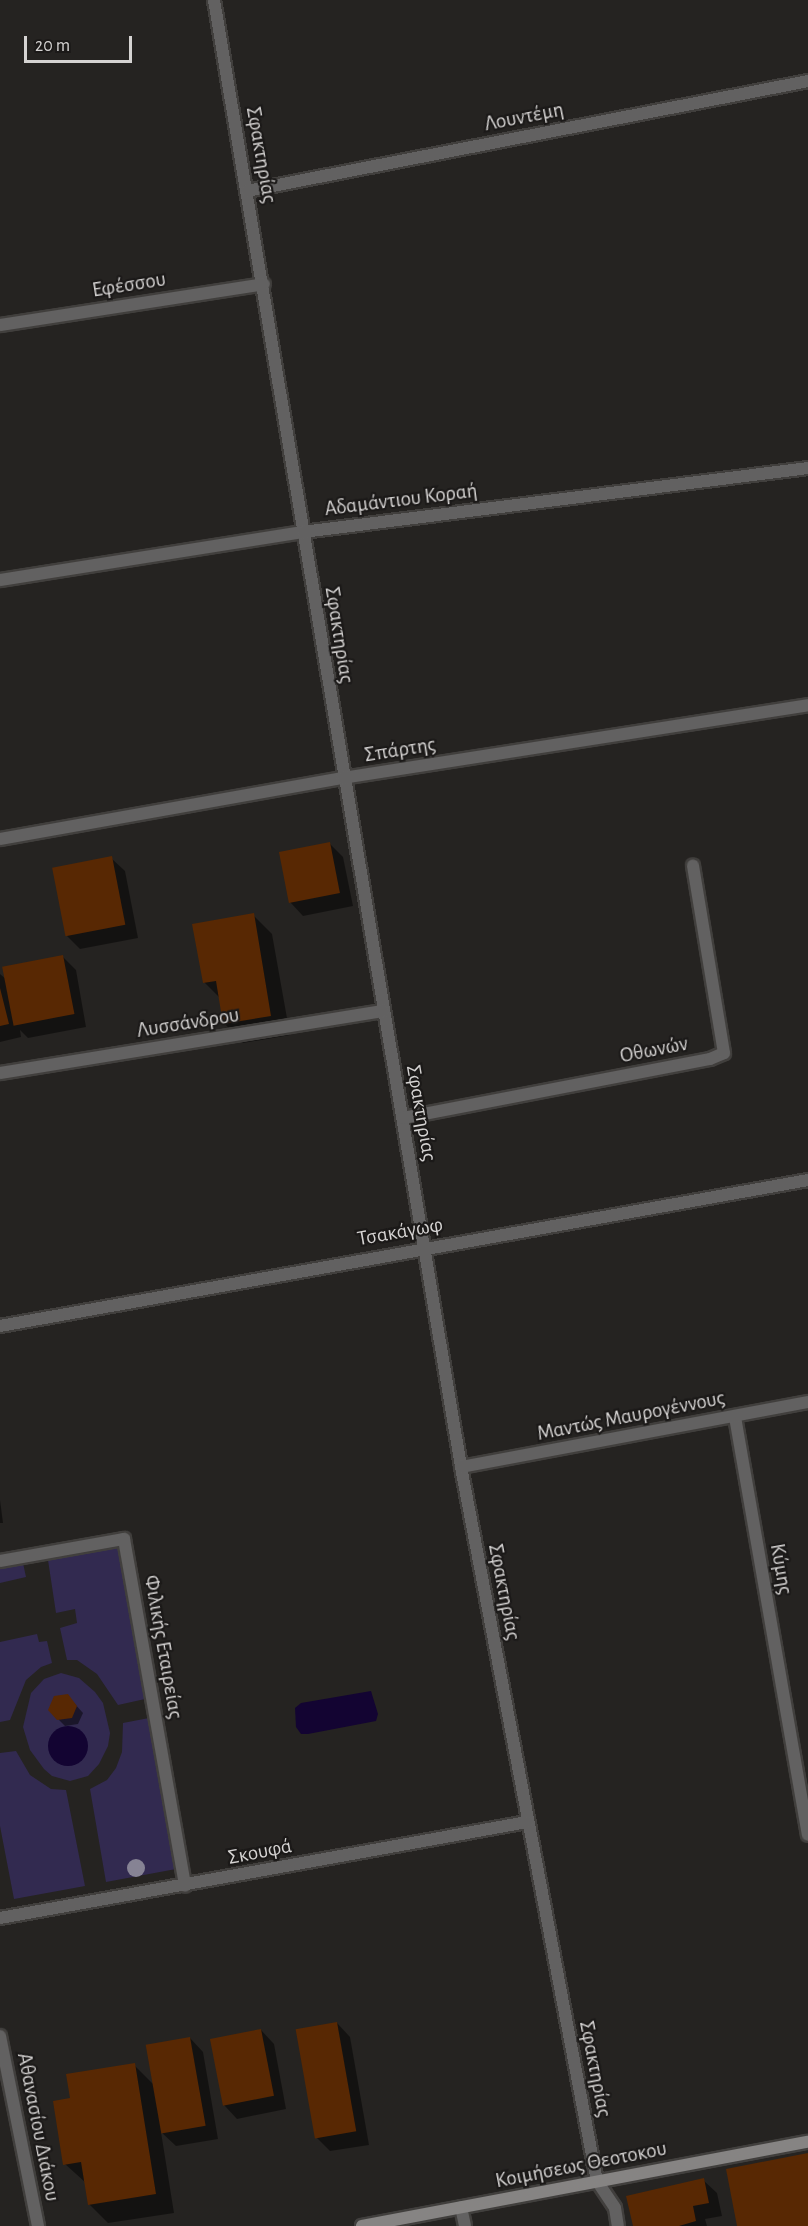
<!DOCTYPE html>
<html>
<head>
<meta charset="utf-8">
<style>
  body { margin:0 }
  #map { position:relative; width:808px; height:2226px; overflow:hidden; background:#252321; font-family:"Alegreya Sans",sans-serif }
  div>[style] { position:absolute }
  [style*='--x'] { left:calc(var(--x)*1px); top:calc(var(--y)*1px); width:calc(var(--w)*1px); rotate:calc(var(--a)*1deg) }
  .green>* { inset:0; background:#322a50 }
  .water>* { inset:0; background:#130432 }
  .round { border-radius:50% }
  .shadow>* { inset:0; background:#0007 }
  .building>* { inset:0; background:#582803; transform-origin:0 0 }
  .roads { filter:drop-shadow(2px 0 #413f3d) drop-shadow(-2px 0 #413f3d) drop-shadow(0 2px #413f3d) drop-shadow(0 -2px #413f3d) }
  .street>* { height:12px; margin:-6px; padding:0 6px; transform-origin:6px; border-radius:6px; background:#626161 }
  .secondary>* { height:12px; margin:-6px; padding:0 6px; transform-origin:6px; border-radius:6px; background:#868483 }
  .trees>* { width:18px; height:18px; margin:-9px; border-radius:50%; background:#868394 }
  span { translate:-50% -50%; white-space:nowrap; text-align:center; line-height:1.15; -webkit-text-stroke:4.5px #1b1918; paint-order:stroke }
  .street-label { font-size:21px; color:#d5d3d2 }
  .scale { position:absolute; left:24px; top:36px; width:108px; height:27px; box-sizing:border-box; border:3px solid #d5d3d2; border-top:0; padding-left:8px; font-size:18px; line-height:21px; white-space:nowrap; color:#d5d3d2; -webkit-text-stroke:4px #1b1918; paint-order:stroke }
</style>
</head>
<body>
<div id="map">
  <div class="green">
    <div style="clip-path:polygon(118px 1546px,145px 1699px,118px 1705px,97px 1674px,77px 1660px,67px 1660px,60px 1628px,77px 1623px,75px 1609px,56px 1613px,48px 1560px)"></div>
    <div style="clip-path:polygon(23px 1563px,26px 1577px,0 1583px,0 1568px)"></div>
    <div style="clip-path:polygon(37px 1634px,39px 1642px,47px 1641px,52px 1663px,41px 1667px,26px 1680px,10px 1720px,0 1722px,0 1642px)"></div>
    <div style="clip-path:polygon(61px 1673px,79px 1678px,95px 1692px,103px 1703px,110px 1733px,108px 1746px,99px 1764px,88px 1776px,70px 1781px,52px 1776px,44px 1769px,30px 1750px,23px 1727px,31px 1693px,44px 1679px)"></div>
    <div style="clip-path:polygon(149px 1718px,176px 1869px,106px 1882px,90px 1789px,107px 1780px,116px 1768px,122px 1752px,123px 1723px)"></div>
    <div style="clip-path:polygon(16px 1751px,30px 1775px,51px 1789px,66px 1790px,85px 1886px,14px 1899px,0 1826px,0 1753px)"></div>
  </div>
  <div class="water">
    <div style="clip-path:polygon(371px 1691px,378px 1714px,376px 1721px,308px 1734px,301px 1734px,296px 1727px,295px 1708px,301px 1703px)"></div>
    <div class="round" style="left:48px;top:1726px;width:40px;height:40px"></div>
  </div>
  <div class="shadow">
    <div style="clip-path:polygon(330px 844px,343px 857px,353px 906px,303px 916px,290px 902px)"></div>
    <div style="clip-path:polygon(111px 858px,125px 871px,138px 938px,80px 949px,67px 936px)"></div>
    <div style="clip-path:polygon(253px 915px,272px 934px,290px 1035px,243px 1043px,224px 1023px,220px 998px,204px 982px)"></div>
    <div style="clip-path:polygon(62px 956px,76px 970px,86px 1027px,28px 1038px,20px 1030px,21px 1037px,0 1042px,0 974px,7px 980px)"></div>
    <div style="clip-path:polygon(0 1500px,3px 1523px,0 1523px)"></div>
    <div style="clip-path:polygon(74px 1703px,83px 1713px,78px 1724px,65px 1726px,58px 1719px)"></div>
    <div style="clip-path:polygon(337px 2023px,350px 2037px,369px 2145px,330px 2151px,317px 2138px)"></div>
    <div style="clip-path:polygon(261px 2030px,274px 2044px,286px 2109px,237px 2119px,224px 2105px)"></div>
    <div style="clip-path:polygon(190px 2038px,203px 2052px,218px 2139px,176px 2146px,161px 2132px,174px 2213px,108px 2223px,89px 2204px,86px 2183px,65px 2164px,72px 2100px,134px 2065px,154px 2085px)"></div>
    <div style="clip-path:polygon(703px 2180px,717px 2193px,722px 2216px,705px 2219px,707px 2226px,635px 2226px)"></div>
  </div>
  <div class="building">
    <div style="left:330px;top:842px;width:52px;height:52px;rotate:79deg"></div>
    <div style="left:112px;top:856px;width:70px;height:61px;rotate:79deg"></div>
    <div style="clip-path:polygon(254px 913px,271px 1016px,223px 1024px,216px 981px,203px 983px,192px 924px)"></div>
    <div style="left:63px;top:955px;width:60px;height:62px;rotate:79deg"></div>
    <div style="clip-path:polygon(0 988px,9px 1024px,0 1026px)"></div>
    <div style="clip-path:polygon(68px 1694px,77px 1706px,72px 1718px,57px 1720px,48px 1710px,54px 1696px)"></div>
    <div style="left:337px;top:2022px;width:111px;height:42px;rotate:80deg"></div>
    <div style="left:261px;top:2029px;width:68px;height:52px;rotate:79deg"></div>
    <div style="left:190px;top:2037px;width:90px;height:45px;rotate:80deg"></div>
    <div style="clip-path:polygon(135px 2063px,156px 2194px,88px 2205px,81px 2162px,63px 2165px,53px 2101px,70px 2098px,66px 2074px)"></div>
    <div style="clip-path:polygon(808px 2153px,808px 2226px,737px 2226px,726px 2169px)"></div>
    <div style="clip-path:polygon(704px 2178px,709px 2203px,693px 2206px,696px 2221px,679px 2226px,633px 2226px,626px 2196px)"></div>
  </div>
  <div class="roads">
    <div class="street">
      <div style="--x:214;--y:0;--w:1488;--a:80.44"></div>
      <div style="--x:461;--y:1467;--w:727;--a:79.22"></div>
      <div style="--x:597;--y:2181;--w:32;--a:56"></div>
      <div style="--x:615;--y:2208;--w:18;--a:81"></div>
      <div style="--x:247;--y:191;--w:572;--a:-11.09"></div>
      <div style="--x:0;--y:325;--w:267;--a:-8.8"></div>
      <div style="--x:0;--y:580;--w:307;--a:-9"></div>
      <div style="--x:303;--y:532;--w:509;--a:-7.22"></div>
      <div style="--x:0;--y:839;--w:348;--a:-10.1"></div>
      <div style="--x:343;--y:778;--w:471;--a:-8.9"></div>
      <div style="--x:0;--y:1073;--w:388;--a:-9.2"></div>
      <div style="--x:403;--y:1118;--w:313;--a:-10.9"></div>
      <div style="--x:710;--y:1059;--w:15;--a:-23"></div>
      <div style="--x:724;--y:1053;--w:190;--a:-99.4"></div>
      <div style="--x:0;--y:1326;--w:821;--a:-10.24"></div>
      <div style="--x:735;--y:1417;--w:424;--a:80.1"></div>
      <div style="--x:461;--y:1467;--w:353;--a:-10.6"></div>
      <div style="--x:0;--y:1561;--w:126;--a:-10.1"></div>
      <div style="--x:124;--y:1539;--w:352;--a:80"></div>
      <div style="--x:0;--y:1918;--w:536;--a:-10.32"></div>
      <div style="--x:0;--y:2036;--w:194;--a:78.7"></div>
      <div style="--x:461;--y:2207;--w:19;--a:78"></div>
    </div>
    <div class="secondary">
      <div style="--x:362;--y:2226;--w:454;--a:-10.7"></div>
    </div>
  </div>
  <div class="trees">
    <div style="left:136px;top:1868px"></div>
  </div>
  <div class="street-label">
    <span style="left:524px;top:117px;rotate:-11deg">Λουντέμη</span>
    <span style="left:261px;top:155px;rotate:80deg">Σφακτηρίας</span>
    <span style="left:129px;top:285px;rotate:-9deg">Εφέσσου</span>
    <span style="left:401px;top:500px;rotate:-7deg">Αδαμάντιου Κοραή</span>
    <span style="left:339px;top:635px;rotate:81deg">Σφακτηρίας</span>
    <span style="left:400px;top:750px;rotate:-9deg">Σπάρτης</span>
    <span style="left:188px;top:1023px;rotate:-9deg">Λυσσάνδρου</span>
    <span style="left:654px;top:1050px;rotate:-11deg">Οθωνών</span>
    <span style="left:421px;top:1113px;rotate:80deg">Σφακτηρίας</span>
    <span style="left:400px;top:1232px;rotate:-10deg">Τσακάγωφ</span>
    <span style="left:631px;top:1416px;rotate:-11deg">Μαντώς Μαυρογέννους</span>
    <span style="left:781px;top:1569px;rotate:80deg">Κύμης</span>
    <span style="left:504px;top:1592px;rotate:79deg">Σφακτηρίας</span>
    <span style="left:163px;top:1647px;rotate:80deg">Φιλικής Εταιρείας</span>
    <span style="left:260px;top:1852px;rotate:-11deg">Σκουφά</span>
    <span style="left:595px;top:2069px;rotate:79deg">Σφακτηρίας</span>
    <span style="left:38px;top:2127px;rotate:79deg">Αθανασίου Διάκου</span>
    <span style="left:581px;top:2165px;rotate:-11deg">Κοιμήσεως Θεοτοκου</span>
  </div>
  <div class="scale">20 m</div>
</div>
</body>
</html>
